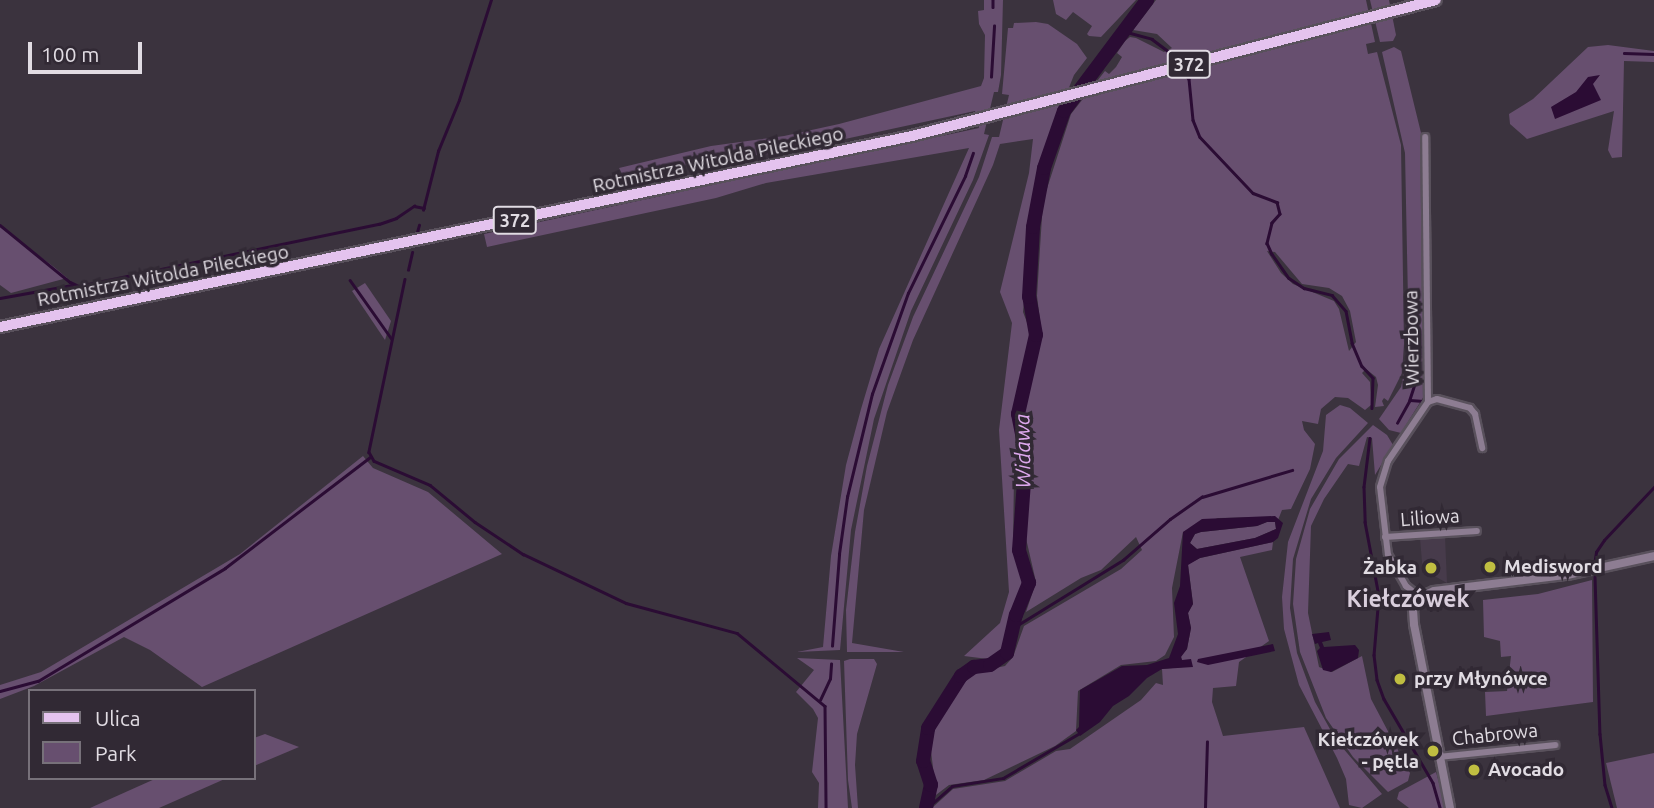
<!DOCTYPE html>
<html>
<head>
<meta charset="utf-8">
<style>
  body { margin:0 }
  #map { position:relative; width:1654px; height:808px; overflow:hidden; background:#3b333e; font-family:Ubuntu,sans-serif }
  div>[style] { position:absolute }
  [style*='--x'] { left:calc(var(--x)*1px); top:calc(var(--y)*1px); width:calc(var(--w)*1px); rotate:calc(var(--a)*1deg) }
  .built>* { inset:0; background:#473b4b }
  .green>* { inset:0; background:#674f6f }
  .water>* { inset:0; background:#2b0c34 }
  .stream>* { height:2.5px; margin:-1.25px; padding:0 1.25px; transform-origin:1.25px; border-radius:1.25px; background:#2b0c34 }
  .river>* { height:14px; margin:-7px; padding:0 7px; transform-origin:7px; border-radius:7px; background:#2b0c34 }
  .roads { filter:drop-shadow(2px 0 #59515c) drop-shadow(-2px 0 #59515c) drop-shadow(0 2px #59515c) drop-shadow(0 -2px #59515c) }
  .minor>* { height:6px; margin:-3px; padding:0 3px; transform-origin:3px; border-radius:3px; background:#8d7d92 }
  .tertiary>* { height:8px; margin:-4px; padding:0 4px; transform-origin:4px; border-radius:4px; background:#8d7d92 }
  .primary>* { height:10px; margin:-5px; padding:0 5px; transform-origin:5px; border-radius:5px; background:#e4c3ee }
  .dots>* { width:19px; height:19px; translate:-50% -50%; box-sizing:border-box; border:4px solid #312934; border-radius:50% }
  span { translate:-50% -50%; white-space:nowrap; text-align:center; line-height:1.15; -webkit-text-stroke:7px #312934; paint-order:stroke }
  .shield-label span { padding:2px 5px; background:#312934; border:2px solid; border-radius:5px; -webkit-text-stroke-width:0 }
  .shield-label { font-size:18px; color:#e1dce3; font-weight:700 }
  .street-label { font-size:19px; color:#e1dce3 }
  .poi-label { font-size:19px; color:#e1dce3; font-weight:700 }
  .left { translate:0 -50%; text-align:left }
  .right { translate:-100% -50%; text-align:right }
  .water-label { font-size:21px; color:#dda8ed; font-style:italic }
  .quarter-label { font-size:23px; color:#d9cedc; font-weight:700 }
  .legend { position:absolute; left:28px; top:689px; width:228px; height:91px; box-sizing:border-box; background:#312934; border:2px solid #77717a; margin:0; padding:9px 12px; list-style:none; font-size:21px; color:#e1dce3 }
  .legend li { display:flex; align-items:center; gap:14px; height:35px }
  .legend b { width:35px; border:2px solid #77717a }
  .scale { position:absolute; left:28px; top:42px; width:114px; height:32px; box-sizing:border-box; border:4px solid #e1dce3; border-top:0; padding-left:9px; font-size:21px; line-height:24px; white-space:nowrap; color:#e1dce3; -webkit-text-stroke:5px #312934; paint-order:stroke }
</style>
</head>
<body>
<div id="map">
  <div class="built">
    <div style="clip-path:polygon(1445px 536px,1447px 583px,1429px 573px,1423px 574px,1420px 538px)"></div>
  </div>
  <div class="green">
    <div style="clip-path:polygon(984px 0,1003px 0,1001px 75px,998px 92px,994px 92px,984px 134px,989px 135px,973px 180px,911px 311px,874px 419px,851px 530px,840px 650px,797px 652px,823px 647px,831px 556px,846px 465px,861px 409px,879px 349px,969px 148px,766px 183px,716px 198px,487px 247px,484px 234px,979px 128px,975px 111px,780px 153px,716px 159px,624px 178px,619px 168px,711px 146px,784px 136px,839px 124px,981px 86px,984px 78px,985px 35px,979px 24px,978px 11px,984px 10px)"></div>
    <div style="clip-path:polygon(1053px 0,1136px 0,1101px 37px,1089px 36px,1087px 34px,1092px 26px,1073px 12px,1066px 20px,1056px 14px)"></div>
    <div style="clip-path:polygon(evenodd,1156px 0,1366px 0,1375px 42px,1366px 44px,1368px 54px,1377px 52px,1401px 145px,1404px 344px,1402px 373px,1388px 401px,1384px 398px,1382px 401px,1384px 406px,1375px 407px,1378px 385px,1376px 377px,1366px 369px,1362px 373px,1370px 382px,1371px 405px,1365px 410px,1348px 398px,1335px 397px,1321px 409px,1318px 424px,1302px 421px,1304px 430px,1315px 444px,1310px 469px,1291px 509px,1282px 510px,1278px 520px,1274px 517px,1218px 518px,1183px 532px,1172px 588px,1174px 637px,1165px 655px,1156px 661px,1121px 665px,1078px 691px,1076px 731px,1055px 746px,984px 780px,949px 785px,932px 798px,935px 784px,931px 751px,934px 732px,939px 718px,960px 685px,971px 673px,1005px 666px,1013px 657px,1024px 626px,1121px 569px,1142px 550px,1136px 537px,1101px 570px,1081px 578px,1026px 612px,1036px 582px,1025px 534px,1024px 507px,1032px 452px,1024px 422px,1024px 409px,1042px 336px,1037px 296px,1043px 201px,1071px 114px,1105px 71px,1109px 74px,1116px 67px,1122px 57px,1117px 53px,1125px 41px,1130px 37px,1136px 38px,1164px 52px,1172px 48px,1157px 34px,1133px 30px,1156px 0,1267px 251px,1275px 252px,1302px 284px,1329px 288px,1342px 296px,1350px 311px,1356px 342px,1349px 351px,1339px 309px,1334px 301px,1293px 284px,1281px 273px,1267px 251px)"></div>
    <div style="clip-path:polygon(1370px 0,1389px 0,1396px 35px,1393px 41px,1380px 42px)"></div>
    <div style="clip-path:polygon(1036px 22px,1048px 24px,1077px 44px,1087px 58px,1074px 75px,1040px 160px,1027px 226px,1028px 256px,1023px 312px,1031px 333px,1012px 413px,1019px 457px,1014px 475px,1013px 546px,1024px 582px,1023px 592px,1015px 603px,1001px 650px,988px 659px,964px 656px,1000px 623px,1009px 592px,999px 430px,1012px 323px,1000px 292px,1029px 173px,1033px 139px,1000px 144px,993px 165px,913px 340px,887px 412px,864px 510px,852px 643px,904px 652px,847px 652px,846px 610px,855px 532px,867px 466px,888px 385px,913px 317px,979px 177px,992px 137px,999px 137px,1009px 95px,1002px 94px,1008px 28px,1013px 28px,1014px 23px)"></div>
    <div style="clip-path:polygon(1608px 45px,1654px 51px,1654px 62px,1624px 61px,1622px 157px,1612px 158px,1608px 150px,1614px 111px,1527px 139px,1510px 124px,1509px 114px,1533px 99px,1588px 47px)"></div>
    <div style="clip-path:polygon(1394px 47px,1401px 51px,1423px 141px,1424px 396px,1401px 433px,1389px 430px,1379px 419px,1401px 387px,1409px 350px,1405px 153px,1382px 52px)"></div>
    <div style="clip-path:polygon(0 227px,54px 267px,67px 278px,11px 293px,0 285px)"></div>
    <div style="clip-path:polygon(365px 283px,391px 321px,385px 340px,352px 291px)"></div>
    <div style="clip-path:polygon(1340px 405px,1350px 408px,1368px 423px,1336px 458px,1311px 499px,1293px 559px,1290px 608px,1297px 653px,1315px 702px,1336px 740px,1382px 794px,1362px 808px,1349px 805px,1346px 779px,1337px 758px,1299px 685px,1284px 629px,1282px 597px,1288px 542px,1323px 451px,1326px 415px)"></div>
    <div style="clip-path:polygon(1373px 425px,1387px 435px,1393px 445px,1375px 475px,1372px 438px,1367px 437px,1359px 466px,1348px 464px,1324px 499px,1311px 526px,1308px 613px,1319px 667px,1332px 672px,1362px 656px,1371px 699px,1410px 773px,1408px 781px,1388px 792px,1353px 757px,1326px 718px,1300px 652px,1293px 604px,1296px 559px,1310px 509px,1339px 459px)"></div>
    <div style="clip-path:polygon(363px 456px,373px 468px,428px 492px,502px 554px,202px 687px,150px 650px,124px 637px,34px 686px,0 699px,0 685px,41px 672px,240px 554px)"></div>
    <div style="clip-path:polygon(1267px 522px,1275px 522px,1276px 529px,1255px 538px,1197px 549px,1190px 543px,1195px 534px,1201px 532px,1257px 526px)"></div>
    <div style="clip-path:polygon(1273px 542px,1272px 550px,1240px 557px,1269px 641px,1239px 662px,1236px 686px,1213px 688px,1212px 702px,1223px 736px,1304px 727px,1340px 808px,932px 808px,953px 789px,1005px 781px,1056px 751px,1070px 749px,1141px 700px,1156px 683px,1163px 685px,1162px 669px,1183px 667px,1181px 656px,1187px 649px,1191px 628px,1188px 613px,1193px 604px,1188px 564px,1200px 558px)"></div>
    <div style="clip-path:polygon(1592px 580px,1593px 702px,1486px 716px,1485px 692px,1507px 691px,1511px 656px,1501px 657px,1500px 641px,1484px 637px,1483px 600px,1538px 594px)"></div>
    <div style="clip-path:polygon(797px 658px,840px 660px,848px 808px,818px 808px,819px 783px,812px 772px,818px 718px,813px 709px,796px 692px,814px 670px)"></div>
    <div style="clip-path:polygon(850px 659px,874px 659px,877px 664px,857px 734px,855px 765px,858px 808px,852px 808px,848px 780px,844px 661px)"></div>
    <div style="clip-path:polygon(265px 734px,299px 747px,254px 766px,254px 738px)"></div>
    <div style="clip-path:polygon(1654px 753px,1654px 808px,1617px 808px,1606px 763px)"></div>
    <div style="clip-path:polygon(1436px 772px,1446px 808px,1409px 808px,1397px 799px,1399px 792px)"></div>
    <div style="clip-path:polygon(157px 778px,227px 778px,159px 808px,90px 808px)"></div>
  </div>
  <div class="water">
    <div style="clip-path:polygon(1600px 75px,1593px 84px,1601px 100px,1555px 119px,1551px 107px,1576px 92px,1588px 77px)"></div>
    <div style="clip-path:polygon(evenodd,1275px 516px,1283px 523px,1278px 538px,1273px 542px,1200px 558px,1188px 565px,1193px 604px,1188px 613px,1191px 628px,1187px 649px,1181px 657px,1182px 660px,1191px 659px,1193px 667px,1162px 669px,1147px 678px,1129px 696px,1113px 706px,1100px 722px,1080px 736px,1076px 730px,1079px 727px,1080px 690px,1122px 666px,1147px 665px,1169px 658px,1178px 634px,1174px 603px,1180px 586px,1183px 532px,1202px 519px,1275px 516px,1267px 522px,1275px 522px,1276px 529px,1255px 538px,1197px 549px,1190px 543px,1195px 534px,1201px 532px,1257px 526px,1267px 522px)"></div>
    <div style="clip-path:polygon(1329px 632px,1331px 640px,1322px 642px,1324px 647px,1355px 645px,1359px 650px,1358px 658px,1331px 672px,1323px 670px,1317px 651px,1320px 648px,1318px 643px,1315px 644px,1312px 634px)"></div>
    <div style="clip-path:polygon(1273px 644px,1275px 651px,1208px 665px,1197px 662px,1198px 659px)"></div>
  </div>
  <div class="stream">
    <div style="--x:993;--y:0;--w:7;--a:90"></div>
    <div style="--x:1123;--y:31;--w:30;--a:15"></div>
    <div style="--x:1152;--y:39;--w:20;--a:37"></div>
    <div style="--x:1168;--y:51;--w:16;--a:52"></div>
    <div style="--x:1624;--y:53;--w:30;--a:2"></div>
    <div style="--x:1182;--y:70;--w:11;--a:52"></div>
    <div style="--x:1189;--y:79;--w:41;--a:84.4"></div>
    <div style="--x:1193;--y:120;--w:18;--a:68"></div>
    <div style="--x:1200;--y:137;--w:77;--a:46.6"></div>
    <div style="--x:1253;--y:193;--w:26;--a:21"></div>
    <div style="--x:1277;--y:202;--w:12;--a:76"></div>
    <div style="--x:1280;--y:214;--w:12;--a:132"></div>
    <div style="--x:1272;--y:223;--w:21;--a:104"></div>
    <div style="--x:1267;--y:243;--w:12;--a:66"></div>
    <div style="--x:1272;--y:254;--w:29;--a:55"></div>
    <div style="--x:1289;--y:278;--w:18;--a:34"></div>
    <div style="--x:1304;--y:288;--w:29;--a:14"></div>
    <div style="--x:1332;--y:295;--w:21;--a:49"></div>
    <div style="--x:1346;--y:311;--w:33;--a:79"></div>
    <div style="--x:1352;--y:343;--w:25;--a:67"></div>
    <div style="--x:1362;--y:366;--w:16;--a:47"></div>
    <div style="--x:1373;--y:378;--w:30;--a:92"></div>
    <div style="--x:991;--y:77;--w:51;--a:-86.6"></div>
    <div style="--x:423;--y:210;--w:61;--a:-75.7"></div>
    <div style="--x:438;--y:151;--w:55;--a:-67.6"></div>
    <div style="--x:459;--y:100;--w:105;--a:-72.3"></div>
    <div style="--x:0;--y:225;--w:90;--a:39.2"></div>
    <div style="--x:70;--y:282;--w:10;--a:24"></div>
    <div style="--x:79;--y:286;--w:306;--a:-11.7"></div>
    <div style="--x:379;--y:224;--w:18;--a:-19"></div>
    <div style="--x:396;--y:218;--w:22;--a:-34"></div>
    <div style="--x:414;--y:206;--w:10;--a:11"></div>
    <div style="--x:417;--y:232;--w:7;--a:-74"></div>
    <div style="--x:408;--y:270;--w:18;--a:-77"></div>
    <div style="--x:405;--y:279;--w:177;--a:101.8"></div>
    <div style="--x:369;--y:452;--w:10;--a:61"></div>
    <div style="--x:374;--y:461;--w:61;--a:23.2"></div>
    <div style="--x:430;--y:485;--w:58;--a:39.4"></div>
    <div style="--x:475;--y:522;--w:58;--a:33.7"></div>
    <div style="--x:523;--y:554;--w:114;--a:25.4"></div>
    <div style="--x:626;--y:603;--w:115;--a:15.1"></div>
    <div style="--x:737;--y:633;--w:114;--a:39.7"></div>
    <div style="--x:825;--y:706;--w:102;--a:89.4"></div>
    <div style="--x:350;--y:280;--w:71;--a:54.7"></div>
    <div style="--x:0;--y:298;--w:73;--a:-10.2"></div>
    <div style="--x:1417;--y:356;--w:22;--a:90"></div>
    <div style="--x:1417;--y:378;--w:23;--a:108"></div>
    <div style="--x:1410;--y:400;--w:13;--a:4"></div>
    <div style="--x:1397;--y:423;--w:26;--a:-61"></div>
    <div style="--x:1370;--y:438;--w:49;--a:97"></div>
    <div style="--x:1364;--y:487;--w:35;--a:88"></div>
    <div style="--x:1365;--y:522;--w:75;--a:79.3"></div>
    <div style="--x:1379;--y:596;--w:59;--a:94.8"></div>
    <div style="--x:1374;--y:655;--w:25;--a:83"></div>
    <div style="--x:1377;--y:680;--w:20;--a:70"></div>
    <div style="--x:1384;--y:699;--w:97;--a:59.7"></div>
    <div style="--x:1433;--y:783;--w:26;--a:74"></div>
    <div style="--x:1594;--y:565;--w:13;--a:-81"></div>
    <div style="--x:1596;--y:552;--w:14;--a:-56"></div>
    <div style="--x:1604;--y:540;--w:73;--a:-46.7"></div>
    <div style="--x:1595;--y:577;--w:157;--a:88.2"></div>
    <div style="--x:1600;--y:734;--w:51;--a:84.4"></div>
    <div style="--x:1605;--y:785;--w:24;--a:73"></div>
    <div style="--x:1016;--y:626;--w:126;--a:-31.7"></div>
    <div style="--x:1123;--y:560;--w:62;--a:-41.1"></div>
    <div style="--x:1170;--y:519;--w:39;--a:-35"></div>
    <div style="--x:1202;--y:497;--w:94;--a:-16.7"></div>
    <div style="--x:832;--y:646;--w:92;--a:-85.6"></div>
    <div style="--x:839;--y:554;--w:58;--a:-82"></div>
    <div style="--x:847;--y:497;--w:106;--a:-76.4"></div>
    <div style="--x:872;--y:394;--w:107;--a:-70.4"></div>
    <div style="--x:908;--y:293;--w:130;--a:-64"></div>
    <div style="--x:965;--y:176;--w:24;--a:-71"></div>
    <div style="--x:0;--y:691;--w:39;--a:-15"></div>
    <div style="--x:38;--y:681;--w:218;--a:-31.1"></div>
    <div style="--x:225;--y:568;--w:183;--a:-37.4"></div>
    <div style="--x:820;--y:700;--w:23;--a:-65"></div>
    <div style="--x:830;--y:679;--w:15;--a:-86"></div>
    <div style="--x:927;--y:808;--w:33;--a:-41"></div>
    <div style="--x:952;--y:786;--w:52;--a:-8.9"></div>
    <div style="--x:1003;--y:778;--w:87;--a:-30.4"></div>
    <div style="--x:1205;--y:808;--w:66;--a:-88.3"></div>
  </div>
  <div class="river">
    <div style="--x:926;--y:808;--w:24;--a:-78"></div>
    <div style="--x:931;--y:785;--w:25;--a:-108"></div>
    <div style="--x:923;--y:761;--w:33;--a:-81"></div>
    <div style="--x:928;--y:728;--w:62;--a:-57.6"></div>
    <div style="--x:961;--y:676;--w:16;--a:-35"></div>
    <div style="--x:974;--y:667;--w:16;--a:-7"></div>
    <div style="--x:990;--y:665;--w:21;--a:-35"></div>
    <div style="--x:1007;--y:653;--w:39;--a:-77"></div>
    <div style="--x:1016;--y:615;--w:35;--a:-68"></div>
    <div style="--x:1029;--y:583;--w:34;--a:-107"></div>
    <div style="--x:1019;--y:550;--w:96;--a:-85.8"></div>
    <div style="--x:1026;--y:454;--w:41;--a:-101.3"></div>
    <div style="--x:1018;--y:414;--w:81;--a:-77.2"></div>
    <div style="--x:1036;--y:335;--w:39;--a:-100"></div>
    <div style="--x:1029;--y:297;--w:70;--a:-86.7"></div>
    <div style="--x:1033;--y:227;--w:60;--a:-79.4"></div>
    <div style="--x:1044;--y:168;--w:60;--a:-70.7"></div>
    <div style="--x:1064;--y:111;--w:139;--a:-53.2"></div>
  </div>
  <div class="roads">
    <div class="minor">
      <div style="--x:1428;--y:402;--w:9;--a:-18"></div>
      <div style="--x:1437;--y:399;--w:34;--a:15"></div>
      <div style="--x:1470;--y:408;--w:8;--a:50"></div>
      <div style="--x:1475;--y:414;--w:35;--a:78"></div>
      <div style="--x:1385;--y:537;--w:92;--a:-3.7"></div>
      <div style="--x:1420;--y:597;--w:18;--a:-142"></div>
      <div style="--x:1406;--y:586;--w:36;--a:-120"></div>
      <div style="--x:1388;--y:555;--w:68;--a:-96.7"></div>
      <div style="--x:1380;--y:487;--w:27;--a:-73"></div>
      <div style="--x:1388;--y:461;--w:71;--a:-55.9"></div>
      <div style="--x:1428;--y:402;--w:265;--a:-90.6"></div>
      <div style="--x:1439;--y:757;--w:117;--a:-5.9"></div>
    </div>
    <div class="tertiary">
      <div style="--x:1450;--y:808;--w:187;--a:-101.1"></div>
      <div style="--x:1414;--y:624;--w:15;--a:-94"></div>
      <div style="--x:1413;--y:609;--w:14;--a:-60"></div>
      <div style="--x:1420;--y:597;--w:15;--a:-23"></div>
      <div style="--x:1434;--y:591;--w:134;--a:-6.9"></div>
      <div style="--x:1567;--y:575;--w:89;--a:-12.3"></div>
    </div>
    <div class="primary">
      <div style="--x:0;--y:327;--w:932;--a:-11.83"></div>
      <div style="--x:912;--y:136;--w:541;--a:-14.55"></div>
    </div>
  </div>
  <div class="dots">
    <div style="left:1490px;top:567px;background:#c0be41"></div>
    <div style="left:1431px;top:568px;background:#c0be41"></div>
    <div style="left:1400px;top:679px;background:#c0be41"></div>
    <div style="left:1433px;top:751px;background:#c0be41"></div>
    <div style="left:1474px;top:770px;background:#c0be41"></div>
  </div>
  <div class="shield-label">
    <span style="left:1189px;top:64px">372</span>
    <span style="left:515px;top:220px">372</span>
  </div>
  <div class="street-label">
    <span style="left:718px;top:160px;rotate:-12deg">Rotmistrza Witolda Pileckiego</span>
    <span style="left:163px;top:276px;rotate:-11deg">Rotmistrza Witolda Pileckiego</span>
    <span style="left:1412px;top:338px;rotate:-91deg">Wierzbowa</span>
    <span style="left:1430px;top:518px;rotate:-4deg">Liliowa</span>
    <span style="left:1495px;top:735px;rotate:-6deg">Chabrowa</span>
  </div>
  <div class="poi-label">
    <span class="left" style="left:1504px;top:567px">Medisword</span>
    <span class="right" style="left:1417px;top:568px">Żabka</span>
    <span class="left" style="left:1414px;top:679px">przy Młynówce</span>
    <span class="right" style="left:1419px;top:751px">Kiełczówek<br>- pętla</span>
    <span class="left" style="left:1488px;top:770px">Avocado</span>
  </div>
  <div class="water-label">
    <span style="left:1022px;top:451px;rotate:-91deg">Widawa</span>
  </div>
  <div class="quarter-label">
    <span style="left:1408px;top:599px">Kiełczówek</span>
  </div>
  <ul class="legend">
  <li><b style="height:9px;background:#e4c3ee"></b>Ulica</li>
  <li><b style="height:19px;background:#674f6f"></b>Park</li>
  </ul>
  <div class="scale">100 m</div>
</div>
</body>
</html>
